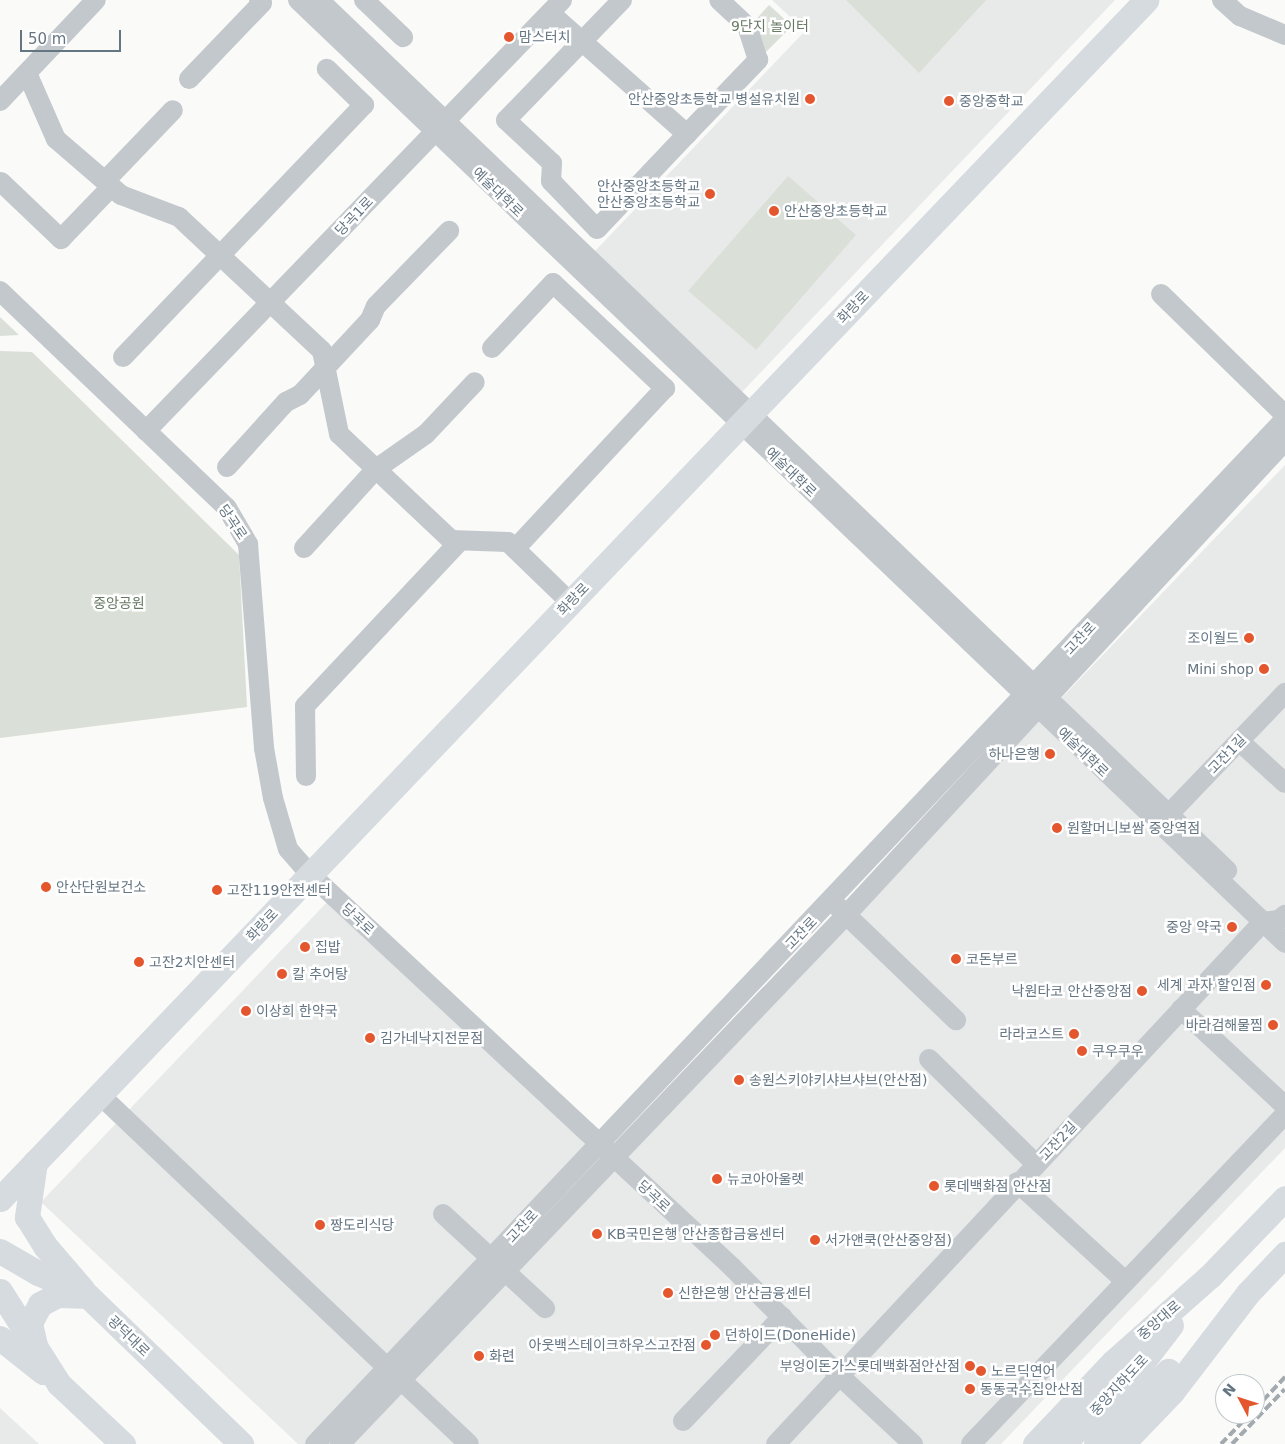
<!DOCTYPE html>
<html>
<head>
<meta charset="utf-8">
<style>
  body { margin:0 }
  #map { position:relative; width:1285px; height:1444px; overflow:hidden; background:#fafaf8; font-family:"DejaVu Sans","Noto Sans KR",sans-serif }
  div>[style] { position:absolute }
  [style*='--x'] { left:calc(var(--x)*1px); top:calc(var(--y)*1px); width:calc(var(--w)*1px); rotate:calc(var(--a)*1deg) }
  .built>* { inset:0; background:#e8e9e9 }
  .green>* { inset:0; background:#dadfd7; transform-origin:0 0 }
  .minor>* { height:20px; margin:-10px; padding:0 10px; transform-origin:10px; border-radius:10px; background:#c3c8cc }
  .major>* { height:25px; margin:-12.5px; padding:0 12.5px; transform-origin:12.5px; border-radius:12.5px; background:#d6dbdf }
  .rail>* { height:4px; margin-top:-2px; transform-origin:0; background:repeating-linear-gradient(90deg,#a2aab0 0 8px,transparent 0 12px) }
  .dots>* { width:14px; height:14px; translate:-50% -50%; box-sizing:border-box; border:2px solid #fff; border-radius:50% }
  span { translate:-50% -50%; white-space:nowrap; text-align:center; line-height:1.15; -webkit-text-stroke:5px #fff; paint-order:stroke }
  .park-label { font-size:14px; color:#687a64 }
  .poi-label { font-size:14px; color:#657683 }
  .left { translate:0 -50%; text-align:left }
  .right { translate:-100% -50%; text-align:right }
  .street-label { font-size:14px; color:#657683 }
  .north { position:absolute; left:1215px; top:1374px; width:50px; height:50px; box-sizing:border-box; background:#fff; border:1px solid #c1c8cd; border-radius:50%; rotate:310deg; font-size:14px; font-weight:700; line-height:20px; text-align:center; color:#657683 }
  .north::after { content:''; display:block; margin:auto; width:18px; height:22px; background:#e4572e; clip-path:polygon(50% 0,100% 100%,50% 72%,0 100%) }
  .scale { position:absolute; left:20px; top:30px; width:101px; height:22px; box-sizing:border-box; border:2px solid #657683; border-top:0; padding-left:6px; font-size:15px; line-height:18px; white-space:nowrap; color:#657683; -webkit-text-stroke:4px #fff; paint-order:stroke }
</style>
</head>
<body>
<div id="map">
  <div class="built">
    <div style="clip-path:polygon(772px 0,1115px 0,742px 392px,595px 251px,805px 31px)"></div>
    <div style="clip-path:polygon(1285px 465px,1285px 1148px,1001px 1444px,298px 1444px,41px 1202px,332px 897px,613px 1166px)"></div>
    <div style="clip-path:polygon(0 1408px,39px 1444px,0 1444px)"></div>
  </div>
  <div class="green">
    <div style="clip-path:polygon(846px 0,986px 0,919px 73px)"></div>
    <div style="clip-path:polygon(769px 5px,792px 26px,762px 56px,752px 24px)"></div>
    <div style="left:788px;top:176px;width:90px;height:152px;rotate:41deg"></div>
    <div style="clip-path:polygon(0 317px,19px 335px,0 336px)"></div>
    <div style="clip-path:polygon(0 351px,32px 352px,239px 555px,247px 707px,0 738px)"></div>
  </div>
  <div class="minor">
    <div style="--x:298;--y:0;--w:1365;--a:43.69"></div>
    <div style="--x:319;--y:0;--w:1258;--a:43.78"></div>
    <div style="--x:364;--y:0;--w:54;--a:43.5"></div>
    <div style="--x:622;--y:0;--w:167;--a:134"></div>
    <div style="--x:506;--y:120;--w:63;--a:43.1"></div>
    <div style="--x:552;--y:163;--w:18;--a:93"></div>
    <div style="--x:551;--y:181;--w:66;--a:46.2"></div>
    <div style="--x:597;--y:229;--w:131;--a:-46.5"></div>
    <div style="--x:1222;--y:0;--w:24;--a:42"></div>
    <div style="--x:1240;--y:16;--w:49;--a:22.9"></div>
    <div style="--x:550;--y:13;--w:183;--a:41.5"></div>
    <div style="--x:687;--y:134;--w:103;--a:-46.2"></div>
    <div style="--x:758;--y:60;--w:36;--a:-108"></div>
    <div style="--x:747;--y:26;--w:38;--a:-137"></div>
    <div style="--x:27;--y:73;--w:72;--a:66.3"></div>
    <div style="--x:56;--y:139;--w:86;--a:40.7"></div>
    <div style="--x:121;--y:195;--w:62;--a:20.8"></div>
    <div style="--x:179;--y:217;--w:196;--a:43.1"></div>
    <div style="--x:322;--y:351;--w:85;--a:78.4"></div>
    <div style="--x:339;--y:434;--w:154;--a:43.4"></div>
    <div style="--x:451;--y:540;--w:57;--a:2"></div>
    <div style="--x:508;--y:542;--w:86;--a:44.1"></div>
    <div style="--x:189;--y:79;--w:105;--a:-46.2"></div>
    <div style="--x:262;--y:3;--w:4;--a:-135"></div>
    <div style="--x:0;--y:101;--w:139;--a:-46.5"></div>
    <div style="--x:105;--y:181;--w:98;--a:-46.2"></div>
    <div style="--x:1;--y:182;--w:83;--a:43.5"></div>
    <div style="--x:61;--y:239;--w:72;--a:-46.1"></div>
    <div style="--x:0;--y:291;--w:314;--a:43.7"></div>
    <div style="--x:227;--y:508;--w:42;--a:59.7"></div>
    <div style="--x:248;--y:544;--w:205;--a:85.5"></div>
    <div style="--x:264;--y:748;--w:51;--a:79.8"></div>
    <div style="--x:273;--y:798;--w:53;--a:73.6"></div>
    <div style="--x:288;--y:849;--w:33;--a:49"></div>
    <div style="--x:310;--y:874;--w:577;--a:42.96"></div>
    <div style="--x:732;--y:1267;--w:153;--a:45.3"></div>
    <div style="--x:840;--y:1376;--w:100;--a:43"></div>
    <div style="--x:1161;--y:294;--w:173;--a:44.3"></div>
    <div style="--x:492;--y:348;--w:89;--a:-46.8"></div>
    <div style="--x:553;--y:283;--w:154;--a:43.2"></div>
    <div style="--x:665;--y:388;--w:220;--a:133"></div>
    <div style="--x:123;--y:357;--w:349;--a:-46.3"></div>
    <div style="--x:364;--y:105;--w:52;--a:-135.8"></div>
    <div style="--x:146;--y:431;--w:599;--a:-46.01"></div>
    <div style="--x:227;--y:467;--w:88;--a:-47.8"></div>
    <div style="--x:286;--y:402;--w:16;--a:-27"></div>
    <div style="--x:300;--y:395;--w:103;--a:-47"></div>
    <div style="--x:370;--y:320;--w:15;--a:-67"></div>
    <div style="--x:376;--y:306;--w:105;--a:-45.8"></div>
    <div style="--x:304;--y:548;--w:107;--a:-47.7"></div>
    <div style="--x:376;--y:469;--w:61;--a:-35"></div>
    <div style="--x:426;--y:434;--w:71;--a:-46.7"></div>
    <div style="--x:1239;--y:741;--w:62;--a:42.4"></div>
    <div style="--x:306;--y:776;--w:70;--a:-90.8"></div>
    <div style="--x:305;--y:706;--w:226;--a:-46.8"></div>
    <div style="--x:1169;--y:814;--w:168;--a:-46.2"></div>
    <div style="--x:837;--y:906;--w:165;--a:43.8"></div>
    <div style="--x:1181;--y:1009;--w:142;--a:43"></div>
    <div style="--x:929;--y:1059;--w:150;--a:44.5"></div>
    <div style="--x:99;--y:1094;--w:398;--a:43.5"></div>
    <div style="--x:1017;--y:1182;--w:145;--a:42.5"></div>
    <div style="--x:443;--y:1214;--w:139;--a:42.7"></div>
    <div style="--x:401;--y:1380;--w:93;--a:43.3"></div>
    <div style="--x:683;--y:1421;--w:144;--a:-46.4"></div>
    <div style="--x:315;--y:1444;--w:1411;--a:-46.58"></div>
    <div style="--x:340;--y:1444;--w:732;--a:-46.27"></div>
    <div style="--x:846;--y:915;--w:646;--a:-47.2"></div>
    <div style="--x:776;--y:1444;--w:714;--a:-46.99"></div>
    <div style="--x:1263;--y:922;--w:16;--a:-7"></div>
    <div style="--x:1279;--y:920;--w:8;--a:-40"></div>
    <div style="--x:971;--y:1444;--w:456;--a:-46.4"></div>
  </div>
  <div class="major">
    <div style="--x:35;--y:1162;--w:56;--a:98.3"></div>
    <div style="--x:27;--y:1217;--w:34;--a:58"></div>
    <div style="--x:45;--y:1246;--w:58;--a:49.2"></div>
    <div style="--x:0;--y:1199;--w:1659;--a:-46.29"></div>
    <div style="--x:0;--y:1251;--w:44;--a:30.1"></div>
    <div style="--x:38;--y:1273;--w:55;--a:24.7"></div>
    <div style="--x:88;--y:1296;--w:213;--a:44"></div>
    <div style="--x:0;--y:1291;--w:110;--a:57.6"></div>
    <div style="--x:59;--y:1384;--w:88;--a:43.2"></div>
    <div style="--x:0;--y:1338;--w:55;--a:38.3"></div>
    <div style="--x:35;--y:1345;--w:23;--a:-103"></div>
    <div style="--x:30;--y:1323;--w:21;--a:-62"></div>
    <div style="--x:40;--y:1304;--w:20;--a:-27"></div>
    <div style="--x:58;--y:1295;--w:25;--a:2"></div>
    <div style="--x:1035;--y:1444;--w:113;--a:-46.4"></div>
    <div style="--x:1113;--y:1362;--w:130;--a:-41.6"></div>
    <div style="--x:1210;--y:1276;--w:108;--a:-46.1"></div>
    <div style="--x:1063;--y:1444;--w:112;--a:-45.7"></div>
    <div style="--x:1141;--y:1364;--w:49;--a:-52.4"></div>
    <div style="--x:1096;--y:1444;--w:103;--a:-45.4"></div>
    <div style="--x:1122;--y:1444;--w:72;--a:-46.1"></div>
    <div style="--x:1172;--y:1392;--w:125;--a:-52.5"></div>
    <div style="--x:1248;--y:1293;--w:54;--a:-46.5"></div>
  </div>
  <div class="rail">
    <div style="--x:1255;--y:1409;--w:44;--a:-46.8"></div>
    <div style="--x:1221;--y:1444;--w:42;--a:-46"></div>
    <div style="--x:1232;--y:1444;--w:76;--a:-46.1"></div>
  </div>
  <div class="dots">
    <div style="left:509px;top:37px;background:#e4572e"></div>
    <div style="left:810px;top:99px;background:#e4572e"></div>
    <div style="left:949px;top:101px;background:#e4572e"></div>
    <div style="left:710px;top:194px;background:#e4572e"></div>
    <div style="left:774px;top:211px;background:#e4572e"></div>
    <div style="left:1249px;top:638px;background:#e4572e"></div>
    <div style="left:1264px;top:669px;background:#e4572e"></div>
    <div style="left:1050px;top:754px;background:#e4572e"></div>
    <div style="left:1057px;top:828px;background:#e4572e"></div>
    <div style="left:46px;top:887px;background:#e4572e"></div>
    <div style="left:217px;top:890px;background:#e4572e"></div>
    <div style="left:1232px;top:927px;background:#e4572e"></div>
    <div style="left:305px;top:947px;background:#e4572e"></div>
    <div style="left:956px;top:959px;background:#e4572e"></div>
    <div style="left:139px;top:962px;background:#e4572e"></div>
    <div style="left:282px;top:974px;background:#e4572e"></div>
    <div style="left:1266px;top:985px;background:#e4572e"></div>
    <div style="left:1142px;top:991px;background:#e4572e"></div>
    <div style="left:246px;top:1011px;background:#e4572e"></div>
    <div style="left:1273px;top:1025px;background:#e4572e"></div>
    <div style="left:1074px;top:1034px;background:#e4572e"></div>
    <div style="left:370px;top:1038px;background:#e4572e"></div>
    <div style="left:1082px;top:1051px;background:#e4572e"></div>
    <div style="left:739px;top:1080px;background:#e4572e"></div>
    <div style="left:717px;top:1179px;background:#e4572e"></div>
    <div style="left:934px;top:1186px;background:#e4572e"></div>
    <div style="left:320px;top:1225px;background:#e4572e"></div>
    <div style="left:597px;top:1234px;background:#e4572e"></div>
    <div style="left:815px;top:1240px;background:#e4572e"></div>
    <div style="left:668px;top:1293px;background:#e4572e"></div>
    <div style="left:715px;top:1335px;background:#e4572e"></div>
    <div style="left:706px;top:1345px;background:#e4572e"></div>
    <div style="left:479px;top:1356px;background:#e4572e"></div>
    <div style="left:970px;top:1366px;background:#e4572e"></div>
    <div style="left:981px;top:1371px;background:#e4572e"></div>
    <div style="left:970px;top:1389px;background:#e4572e"></div>
  </div>
  <div class="park-label">
    <span style="left:770px;top:26px">9단지 놀이터</span>
    <span style="left:119px;top:603px">중앙공원</span>
  </div>
  <div class="poi-label">
    <span class="left" style="left:519px;top:37px">맘스터치</span>
    <span class="right" style="left:800px;top:99px">안산중앙초등학교 병설유치원</span>
    <span class="left" style="left:959px;top:101px">중앙중학교</span>
    <span class="right" style="left:700px;top:194px">안산중앙초등학교<br>안산중앙초등학교</span>
    <span class="left" style="left:784px;top:211px">안산중앙초등학교</span>
    <span class="right" style="left:1239px;top:638px">조이월드</span>
    <span class="right" style="left:1254px;top:669px">Mini shop</span>
    <span class="right" style="left:1040px;top:754px">하나은행</span>
    <span class="left" style="left:1067px;top:828px">원할머니보쌈 중앙역점</span>
    <span class="left" style="left:56px;top:887px">안산단원보건소</span>
    <span class="left" style="left:227px;top:890px">고잔119안전센터</span>
    <span class="right" style="left:1222px;top:927px">중앙 약국</span>
    <span class="left" style="left:315px;top:947px">집밥</span>
    <span class="left" style="left:966px;top:959px">코돈부르</span>
    <span class="left" style="left:149px;top:962px">고잔2치안센터</span>
    <span class="left" style="left:292px;top:974px">칼 추어탕</span>
    <span class="right" style="left:1256px;top:985px">세계 과자 할인점</span>
    <span class="right" style="left:1132px;top:991px">낙원타코 안산중앙점</span>
    <span class="left" style="left:256px;top:1011px">이상희 한약국</span>
    <span class="right" style="left:1263px;top:1025px">바라검해물찜</span>
    <span class="right" style="left:1064px;top:1034px">라라코스트</span>
    <span class="left" style="left:380px;top:1038px">김가네낙지전문점</span>
    <span class="left" style="left:1092px;top:1051px">쿠우쿠우</span>
    <span class="left" style="left:749px;top:1080px">송원스키야키샤브샤브(안산점)</span>
    <span class="left" style="left:727px;top:1179px">뉴코아아울렛</span>
    <span class="left" style="left:944px;top:1186px">롯데백화점 안산점</span>
    <span class="left" style="left:330px;top:1225px">짱도리식당</span>
    <span class="left" style="left:607px;top:1234px">KB국민은행 안산종합금융센터</span>
    <span class="left" style="left:825px;top:1240px">서가앤쿡(안산중앙점)</span>
    <span class="left" style="left:678px;top:1293px">신한은행 안산금융센터</span>
    <span class="left" style="left:725px;top:1335px">던하이드(DoneHide)</span>
    <span class="right" style="left:696px;top:1345px">아웃백스테이크하우스고잔점</span>
    <span class="left" style="left:489px;top:1356px">화련</span>
    <span class="right" style="left:960px;top:1366px">부엉이돈가스롯데백화점안산점</span>
    <span class="left" style="left:991px;top:1371px">노르딕연어</span>
    <span class="left" style="left:980px;top:1389px">동동국수집안산점</span>
  </div>
  <div class="street-label">
    <span style="left:498px;top:192px;rotate:44deg">예술대학로</span>
    <span style="left:354px;top:216px;rotate:-46deg">당곡1로</span>
    <span style="left:853px;top:307px;rotate:-46deg">화랑로</span>
    <span style="left:791px;top:472px;rotate:44deg">예술대학로</span>
    <span style="left:233px;top:522px;rotate:56deg">당곡로</span>
    <span style="left:573px;top:599px;rotate:-46deg">화랑로</span>
    <span style="left:1080px;top:638px;rotate:-47deg">고잔로</span>
    <span style="left:1083px;top:752px;rotate:44deg">예술대학로</span>
    <span style="left:1227px;top:754px;rotate:-46deg">고잔1길</span>
    <span style="left:358px;top:919px;rotate:43deg">당곡로</span>
    <span style="left:262px;top:925px;rotate:-46deg">화랑로</span>
    <span style="left:801px;top:933px;rotate:-46deg">고잔로</span>
    <span style="left:1058px;top:1141px;rotate:-47deg">고잔2길</span>
    <span style="left:654px;top:1196px;rotate:43deg">당곡로</span>
    <span style="left:522px;top:1226px;rotate:-47deg">고잔로</span>
    <span style="left:1159px;top:1320px;rotate:-41deg">중앙대로</span>
    <span style="left:129px;top:1336px;rotate:44deg">광덕대로</span>
    <span style="left:1119px;top:1385px;rotate:-47deg">중앙지하도로</span>
  </div>
  <div class="north">N</div>
  <div class="scale">50 m</div>
</div>
</body>
</html>
